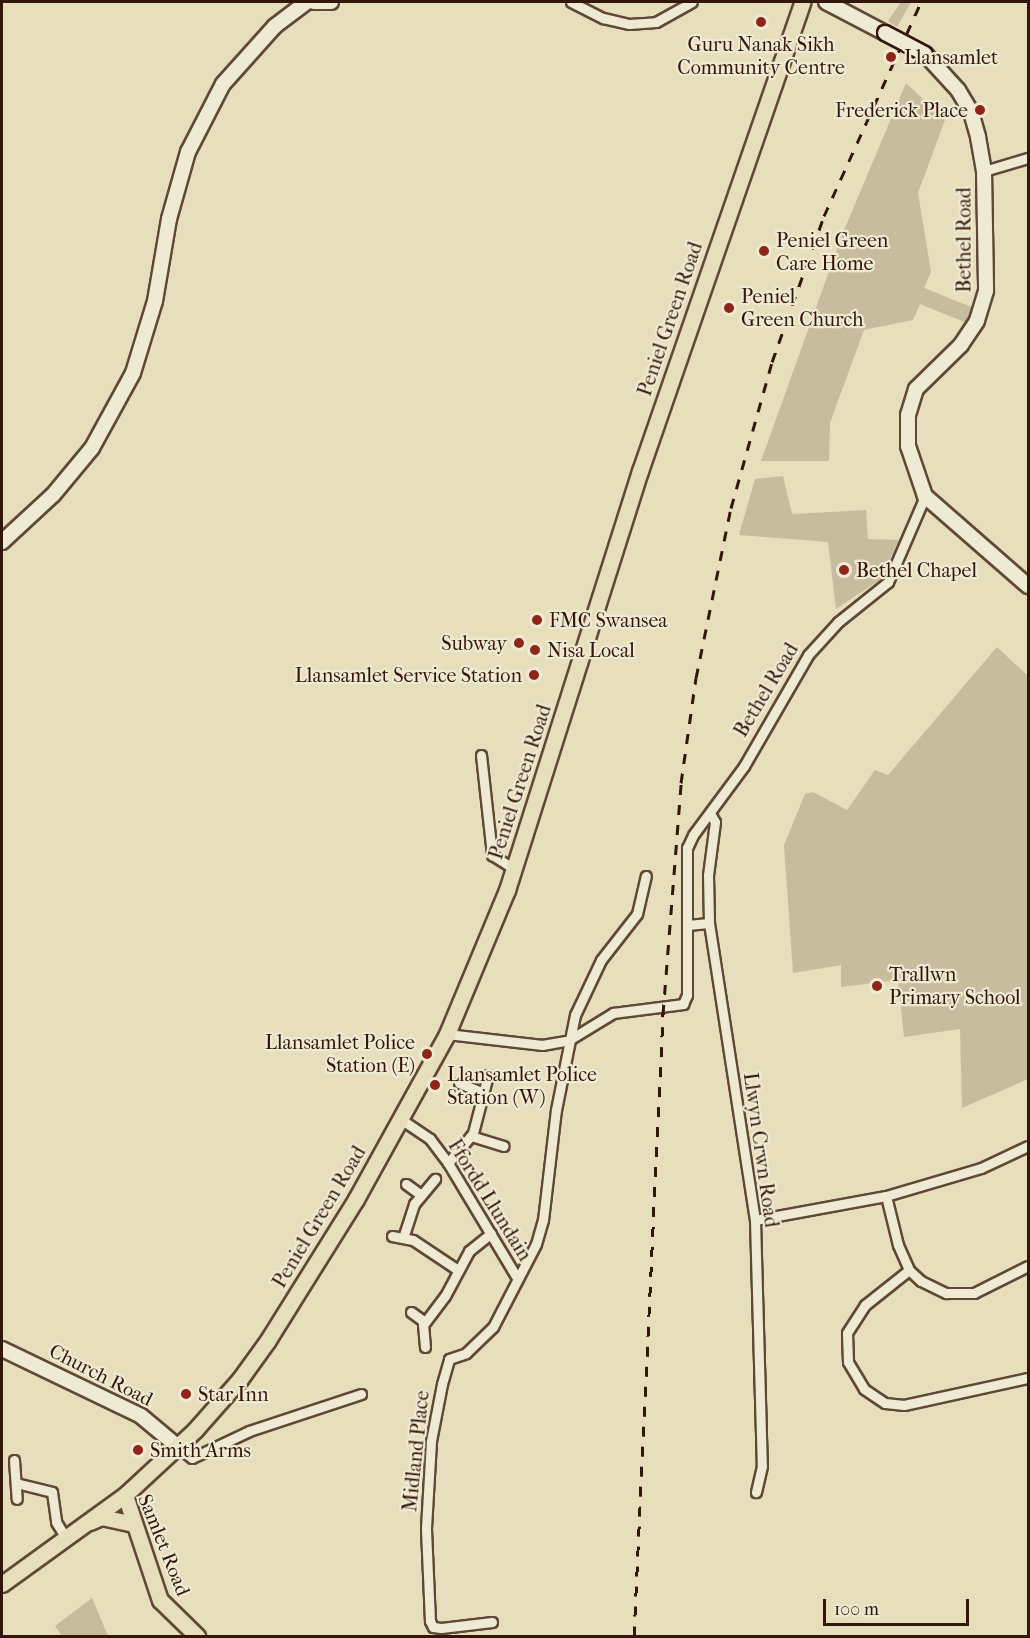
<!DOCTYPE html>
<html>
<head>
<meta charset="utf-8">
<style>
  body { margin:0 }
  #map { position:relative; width:1030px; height:1638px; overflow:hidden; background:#e7debc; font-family:"IM FELL French Canon",serif }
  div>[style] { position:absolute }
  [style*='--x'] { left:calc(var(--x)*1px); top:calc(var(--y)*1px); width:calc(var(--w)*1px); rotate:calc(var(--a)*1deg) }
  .green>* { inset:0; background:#c8bc9e }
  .roads { filter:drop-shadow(2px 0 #604836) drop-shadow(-2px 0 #604836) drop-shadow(0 2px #604836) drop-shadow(0 -2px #604836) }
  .street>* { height:9px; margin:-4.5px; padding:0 4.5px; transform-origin:4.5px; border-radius:4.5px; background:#efead3 }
  .secondary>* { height:14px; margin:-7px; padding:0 7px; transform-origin:7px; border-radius:7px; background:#efead3 }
  .primary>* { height:15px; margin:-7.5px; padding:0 7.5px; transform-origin:7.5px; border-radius:7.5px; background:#e7debc }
  .rail>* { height:3px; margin-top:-1.5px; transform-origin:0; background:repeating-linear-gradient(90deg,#33160a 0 10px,transparent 0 20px) }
  .bridges { filter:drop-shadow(2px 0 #33160a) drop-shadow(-2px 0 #33160a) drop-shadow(0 2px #33160a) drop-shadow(0 -2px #33160a) }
  .secondary-bridge>* { height:14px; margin:-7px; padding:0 7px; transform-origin:7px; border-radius:7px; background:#efead3 }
  .dots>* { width:16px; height:16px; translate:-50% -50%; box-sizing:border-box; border:3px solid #efead3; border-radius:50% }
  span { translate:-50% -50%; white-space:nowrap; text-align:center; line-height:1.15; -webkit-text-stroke:4.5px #efead3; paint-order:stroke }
  .poi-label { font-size:20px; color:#33160a }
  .left { translate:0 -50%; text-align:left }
  .right { translate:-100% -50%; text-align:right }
  .street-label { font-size:20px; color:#33160a }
  .frame { position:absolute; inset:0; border:3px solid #33160a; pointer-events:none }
  .scale { position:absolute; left:823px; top:1599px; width:146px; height:27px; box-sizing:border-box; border:3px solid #33160a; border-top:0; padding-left:8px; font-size:18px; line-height:21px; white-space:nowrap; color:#33160a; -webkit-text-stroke:4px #efead3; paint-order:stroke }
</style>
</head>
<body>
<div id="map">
  <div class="green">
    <div style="clip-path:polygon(901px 2px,911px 2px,897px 27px,888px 21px)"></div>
    <div style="clip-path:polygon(906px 83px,945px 120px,918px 193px,931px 272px,924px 288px,974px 308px,967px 323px,920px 304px,913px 320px,864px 330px,830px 423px,829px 461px,761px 461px,842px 235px)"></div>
    <div style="clip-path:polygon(783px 476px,792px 514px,866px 510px,868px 539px,899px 540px,881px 579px,836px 609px,828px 542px,739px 535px,755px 479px)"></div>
    <div style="clip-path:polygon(997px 647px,1028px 676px,1028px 1079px,962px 1108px,960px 1029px,904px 1037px,898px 980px,841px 987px,841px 965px,793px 973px,784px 845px,805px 794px,813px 792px,847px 810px,875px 770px,888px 775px)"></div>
    <div style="clip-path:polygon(92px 1598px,108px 1636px,62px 1636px,55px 1626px)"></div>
  </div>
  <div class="roads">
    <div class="street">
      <div style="--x:571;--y:2;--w:36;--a:27"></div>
      <div style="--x:603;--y:18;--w:27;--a:13"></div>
      <div style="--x:629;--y:24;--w:27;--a:-4"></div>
      <div style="--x:656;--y:22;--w:41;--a:-29.1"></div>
      <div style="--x:984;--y:171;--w:46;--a:-16.5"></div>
      <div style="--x:481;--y:755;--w:101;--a:83.7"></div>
      <div style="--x:492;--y:855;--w:26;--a:32"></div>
      <div style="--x:711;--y:815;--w:8;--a:60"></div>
      <div style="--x:715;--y:822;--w:53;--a:97.5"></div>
      <div style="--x:708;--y:875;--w:48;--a:88.8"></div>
      <div style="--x:709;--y:923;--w:301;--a:81.2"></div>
      <div style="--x:755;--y:1220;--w:246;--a:88.4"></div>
      <div style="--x:762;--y:1466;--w:27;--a:103"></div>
      <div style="--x:687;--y:925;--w:22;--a:-5"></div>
      <div style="--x:447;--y:1034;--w:96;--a:6.6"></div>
      <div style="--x:542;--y:1045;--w:27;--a:-10"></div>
      <div style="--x:569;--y:1040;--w:52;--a:-31.5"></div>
      <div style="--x:613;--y:1013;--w:71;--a:-7.3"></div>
      <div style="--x:683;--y:1004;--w:10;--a:-66"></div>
      <div style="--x:687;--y:995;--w:147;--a:-90"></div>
      <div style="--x:687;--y:848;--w:14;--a:-65"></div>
      <div style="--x:693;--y:835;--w:86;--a:-53.5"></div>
      <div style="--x:744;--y:766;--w:128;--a:-60"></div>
      <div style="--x:808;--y:655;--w:45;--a:-47.7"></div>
      <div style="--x:838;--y:622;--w:64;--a:-38.7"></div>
      <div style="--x:888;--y:582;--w:94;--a:-66.7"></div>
      <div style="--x:459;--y:1083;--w:24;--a:22"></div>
      <div style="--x:402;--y:1120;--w:34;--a:34"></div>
      <div style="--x:430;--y:1139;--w:30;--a:53"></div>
      <div style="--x:448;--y:1163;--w:134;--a:59"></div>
      <div style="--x:471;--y:1136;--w:34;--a:17"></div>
      <div style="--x:448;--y:1163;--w:39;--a:-50"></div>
      <div style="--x:473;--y:1133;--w:60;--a:-75.5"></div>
      <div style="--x:406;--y:1184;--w:17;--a:36"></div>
      <div style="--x:886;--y:1196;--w:50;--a:76.2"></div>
      <div style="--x:898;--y:1245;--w:27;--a:66"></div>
      <div style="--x:909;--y:1270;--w:16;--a:43"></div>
      <div style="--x:921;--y:1281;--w:28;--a:26"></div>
      <div style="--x:946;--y:1293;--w:28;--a:0"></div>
      <div style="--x:974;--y:1293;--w:60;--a:-26.6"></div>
      <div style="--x:755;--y:1220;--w:133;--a:-10.4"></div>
      <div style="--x:886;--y:1196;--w:99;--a:-16.4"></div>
      <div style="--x:981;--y:1168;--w:52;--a:-25.1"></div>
      <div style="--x:404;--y:1235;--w:33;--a:-72"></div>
      <div style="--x:414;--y:1204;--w:33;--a:-50"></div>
      <div style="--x:392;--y:1236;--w:21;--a:11"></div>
      <div style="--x:413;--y:1240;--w:54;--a:33.7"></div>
      <div style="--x:909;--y:1270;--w:56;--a:141.5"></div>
      <div style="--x:865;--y:1305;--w:33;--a:123"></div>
      <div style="--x:847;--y:1333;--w:29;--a:88"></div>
      <div style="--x:848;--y:1362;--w:31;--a:59"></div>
      <div style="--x:864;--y:1389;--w:25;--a:34"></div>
      <div style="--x:885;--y:1403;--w:19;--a:6"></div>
      <div style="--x:904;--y:1405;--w:127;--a:-12.3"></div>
      <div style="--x:411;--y:1312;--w:17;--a:36"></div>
      <div style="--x:425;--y:1347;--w:22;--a:-95"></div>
      <div style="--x:423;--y:1325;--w:36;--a:-53"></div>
      <div style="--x:445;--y:1296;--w:51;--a:-61.9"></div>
      <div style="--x:469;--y:1251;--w:28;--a:-39"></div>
      <div style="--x:177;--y:1446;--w:19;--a:39"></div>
      <div style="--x:192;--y:1458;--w:63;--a:-25.3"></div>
      <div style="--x:249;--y:1431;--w:118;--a:-18.3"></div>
      <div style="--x:14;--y:1460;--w:39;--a:86"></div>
      <div style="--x:16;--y:1483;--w:37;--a:14"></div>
      <div style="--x:52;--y:1492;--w:30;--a:82"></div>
      <div style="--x:56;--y:1522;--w:19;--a:58"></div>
      <div style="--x:492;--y:1622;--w:51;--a:173.3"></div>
      <div style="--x:441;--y:1628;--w:8;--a:-173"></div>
      <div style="--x:433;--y:1627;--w:7;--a:-117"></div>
      <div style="--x:430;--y:1621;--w:93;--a:-92.5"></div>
      <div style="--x:426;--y:1528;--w:87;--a:-86.7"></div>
      <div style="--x:431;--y:1441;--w:58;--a:-79.1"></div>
      <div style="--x:442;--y:1384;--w:26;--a:-74"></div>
      <div style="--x:449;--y:1359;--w:18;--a:-19"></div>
      <div style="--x:466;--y:1353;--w:37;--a:-44"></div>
      <div style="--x:493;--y:1327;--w:93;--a:-62.6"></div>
      <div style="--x:536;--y:1244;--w:25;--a:-74"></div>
      <div style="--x:543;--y:1220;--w:111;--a:-83.3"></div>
      <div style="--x:556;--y:1110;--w:97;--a:-78.7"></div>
      <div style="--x:575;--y:1015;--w:61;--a:-64.7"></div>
      <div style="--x:601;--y:960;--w:58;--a:-52"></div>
      <div style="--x:637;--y:914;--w:39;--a:-77"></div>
    </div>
    <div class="secondary">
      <div style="--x:314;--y:2;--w:17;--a:0"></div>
      <div style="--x:826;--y:2;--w:67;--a:27.7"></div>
      <div style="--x:925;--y:54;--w:49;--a:47.5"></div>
      <div style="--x:958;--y:90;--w:26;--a:59"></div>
      <div style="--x:971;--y:112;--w:26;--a:74"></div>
      <div style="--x:978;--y:137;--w:35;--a:80"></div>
      <div style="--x:984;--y:171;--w:120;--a:89"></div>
      <div style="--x:986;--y:291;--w:31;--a:107"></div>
      <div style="--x:977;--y:321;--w:29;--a:124"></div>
      <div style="--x:961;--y:345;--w:63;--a:135.6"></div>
      <div style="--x:916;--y:389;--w:27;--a:107"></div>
      <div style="--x:908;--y:415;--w:31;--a:90"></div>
      <div style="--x:908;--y:446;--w:53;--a:71.2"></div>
      <div style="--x:925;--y:496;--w:137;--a:41.1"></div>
      <div style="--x:2;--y:542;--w:69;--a:-42.7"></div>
      <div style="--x:53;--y:495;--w:61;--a:-50.3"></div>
      <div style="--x:92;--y:448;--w:85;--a:-61.3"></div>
      <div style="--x:133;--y:373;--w:75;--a:-73"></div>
      <div style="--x:155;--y:301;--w:83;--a:-80.3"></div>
      <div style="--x:169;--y:219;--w:70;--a:-74.2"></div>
      <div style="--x:188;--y:152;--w:76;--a:-62.8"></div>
      <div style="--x:223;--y:84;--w:78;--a:-48.1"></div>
      <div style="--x:275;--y:26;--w:40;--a:-37"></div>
      <div style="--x:2;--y:1349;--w:154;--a:25.7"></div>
      <div style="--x:141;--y:1416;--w:47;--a:39.8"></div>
    </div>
    <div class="primary">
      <div style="--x:125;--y:1495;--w:111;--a:71.6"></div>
      <div style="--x:160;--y:1600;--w:52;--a:44.2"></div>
      <div style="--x:90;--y:1522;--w:12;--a:-24"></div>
      <div style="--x:101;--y:1517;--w:33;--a:12"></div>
      <div style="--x:2;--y:1584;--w:152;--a:-35.9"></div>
      <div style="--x:125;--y:1495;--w:96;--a:-42.9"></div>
      <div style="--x:195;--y:1430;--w:68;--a:-48.6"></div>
      <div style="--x:240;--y:1379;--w:48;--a:-54.3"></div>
      <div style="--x:268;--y:1340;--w:166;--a:-58"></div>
      <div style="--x:356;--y:1199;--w:188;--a:-61.1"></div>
      <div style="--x:447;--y:1034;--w:156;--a:-67.4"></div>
      <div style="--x:507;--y:890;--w:440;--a:-72.4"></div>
      <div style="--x:640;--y:471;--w:496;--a:-70.9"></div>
    </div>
  </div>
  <div class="rail">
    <div style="--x:634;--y:1636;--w:623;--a:-87.33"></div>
    <div style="--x:663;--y:1014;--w:232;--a:-85.5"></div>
    <div style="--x:681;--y:783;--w:106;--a:-81.9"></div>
    <div style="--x:696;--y:678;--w:174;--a:-78.4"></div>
    <div style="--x:731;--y:508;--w:152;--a:-74.3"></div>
    <div style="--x:772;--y:362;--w:155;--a:-70.4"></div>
    <div style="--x:824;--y:216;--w:235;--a:-65.6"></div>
  </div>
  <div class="bridges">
    <div class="secondary-bridge">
      <div style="--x:885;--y:33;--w:45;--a:27.7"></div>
    </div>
  </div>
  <div class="dots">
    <div style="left:761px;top:22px;background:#8f2418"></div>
    <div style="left:891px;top:57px;background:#8f2418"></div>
    <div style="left:980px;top:110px;background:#8f2418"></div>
    <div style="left:764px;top:251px;background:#8f2418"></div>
    <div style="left:729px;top:308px;background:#8f2418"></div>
    <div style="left:844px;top:570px;background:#8f2418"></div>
    <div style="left:537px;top:620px;background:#8f2418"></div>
    <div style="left:519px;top:643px;background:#8f2418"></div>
    <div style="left:535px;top:650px;background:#8f2418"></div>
    <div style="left:534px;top:675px;background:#8f2418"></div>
    <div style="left:877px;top:986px;background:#8f2418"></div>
    <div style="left:427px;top:1054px;background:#8f2418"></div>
    <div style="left:435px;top:1085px;background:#8f2418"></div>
    <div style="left:186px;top:1394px;background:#8f2418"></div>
    <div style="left:138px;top:1450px;background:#8f2418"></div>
  </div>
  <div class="poi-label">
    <span style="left:761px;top:56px">Guru Nanak Sikh<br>Community Centre</span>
    <span class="left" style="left:904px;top:57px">Llansamlet</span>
    <span class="right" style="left:968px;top:110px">Frederick Place</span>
    <span class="left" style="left:776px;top:252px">Peniel Green<br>Care Home</span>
    <span class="left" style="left:741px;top:308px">Peniel<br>Green Church</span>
    <span class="left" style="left:856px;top:570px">Bethel Chapel</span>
    <span class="left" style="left:549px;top:620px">FMC Swansea</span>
    <span class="right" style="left:507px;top:643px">Subway</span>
    <span class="left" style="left:547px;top:650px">Nisa Local</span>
    <span class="right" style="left:522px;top:675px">Llansamlet Service Station</span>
    <span class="left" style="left:889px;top:986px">Trallwn<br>Primary School</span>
    <span class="right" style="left:415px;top:1054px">Llansamlet Police<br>Station (E)</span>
    <span class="left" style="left:447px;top:1086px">Llansamlet Police<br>Station (W)</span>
    <span class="left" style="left:198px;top:1394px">Star Inn</span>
    <span class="left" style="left:150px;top:1450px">Smith Arms</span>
  </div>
  <div class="street-label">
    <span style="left:964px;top:240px;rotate:-90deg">Bethel Road</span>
    <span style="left:670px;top:319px;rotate:-71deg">Peniel Green Road</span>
    <span style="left:766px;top:690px;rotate:-59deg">Bethel Road</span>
    <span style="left:520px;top:782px;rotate:-72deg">Peniel Green Road</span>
    <span style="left:761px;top:1150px;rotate:82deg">Llwyn Crwn Road</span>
    <span style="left:490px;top:1200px;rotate:58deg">Ffordd Llundain</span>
    <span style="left:319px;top:1217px;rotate:-59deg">Peniel Green Road</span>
    <span style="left:101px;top:1375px;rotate:27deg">Church Road</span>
    <span style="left:416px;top:1451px;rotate:-84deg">Midland Place</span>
    <span style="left:164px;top:1545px;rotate:68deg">Samlet Road</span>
  </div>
  <div class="frame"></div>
  <div class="scale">100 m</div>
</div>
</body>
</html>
